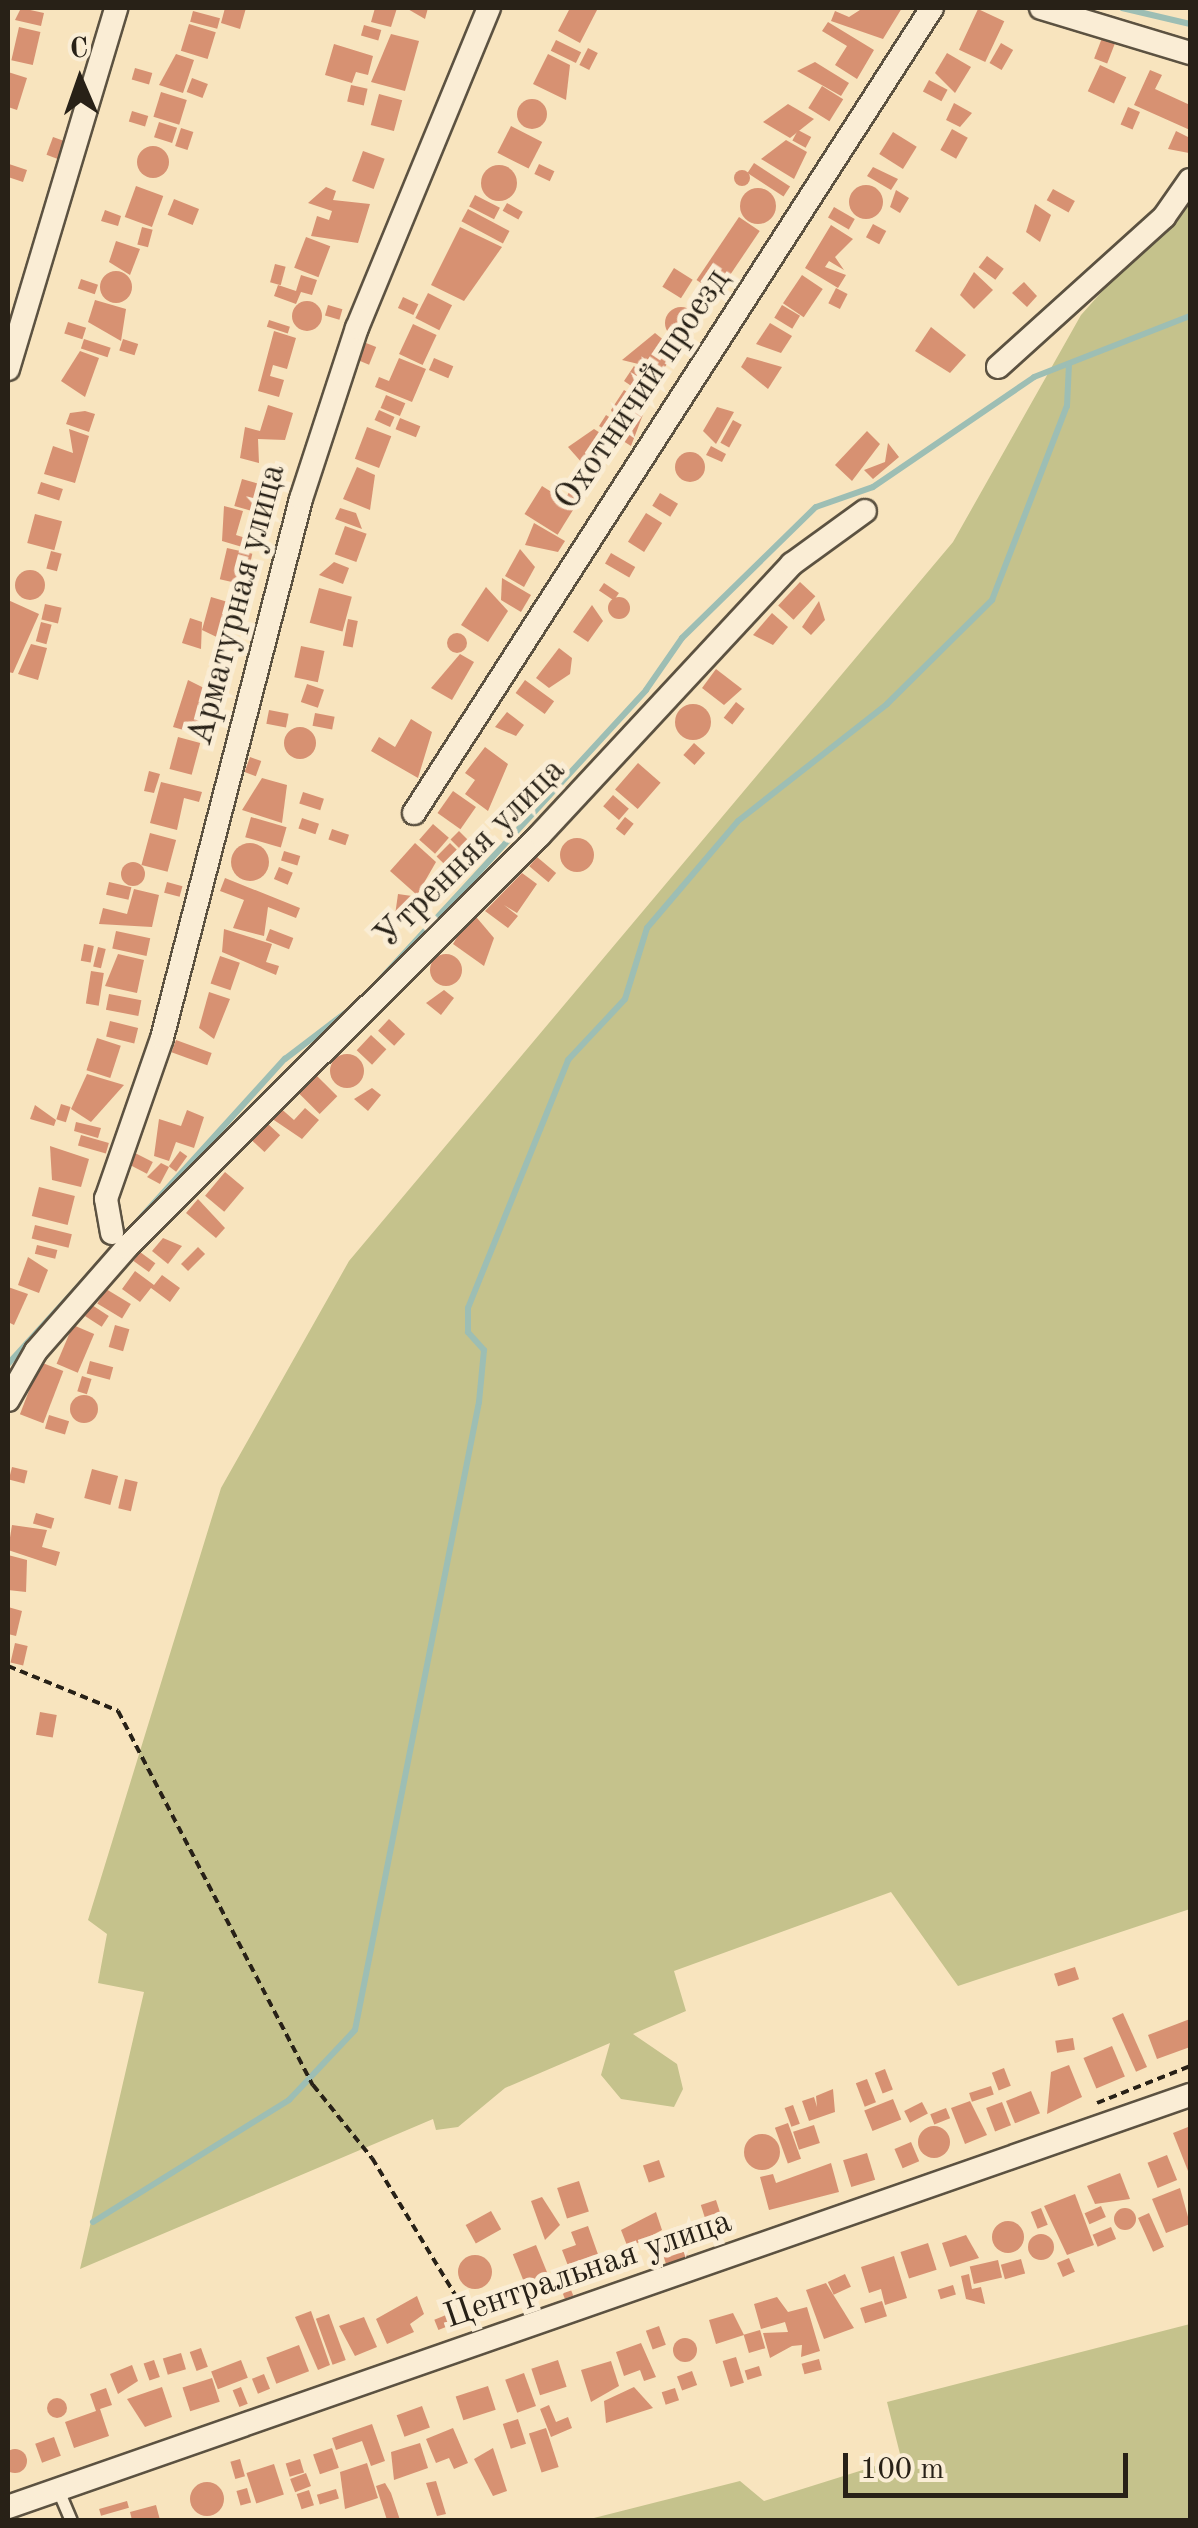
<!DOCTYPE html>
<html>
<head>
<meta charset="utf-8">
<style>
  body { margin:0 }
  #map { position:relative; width:1198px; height:2528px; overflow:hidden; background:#f8e4be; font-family:"Old Standard TT",serif }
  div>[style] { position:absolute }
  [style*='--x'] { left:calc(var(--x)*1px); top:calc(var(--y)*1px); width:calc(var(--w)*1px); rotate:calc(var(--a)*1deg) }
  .green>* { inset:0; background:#c5c28c }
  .stream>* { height:6px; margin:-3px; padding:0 3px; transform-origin:3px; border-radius:3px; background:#9dbeb4 }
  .building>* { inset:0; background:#d79172; transform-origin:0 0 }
  .round { border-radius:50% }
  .path>* { height:4px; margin-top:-2px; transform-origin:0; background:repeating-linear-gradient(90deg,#282117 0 8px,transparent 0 13px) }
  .roads { filter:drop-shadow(2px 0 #5c5241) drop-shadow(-2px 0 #5c5241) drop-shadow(0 2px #5c5241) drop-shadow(0 -2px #5c5241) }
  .service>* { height:11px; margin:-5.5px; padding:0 5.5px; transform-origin:5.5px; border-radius:5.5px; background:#faedd5 }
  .minor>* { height:22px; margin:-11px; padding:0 11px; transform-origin:11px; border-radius:11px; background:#faedd5 }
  span { translate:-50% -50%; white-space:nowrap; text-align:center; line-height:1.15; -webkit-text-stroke:10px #faedd5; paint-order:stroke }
  .street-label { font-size:35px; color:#282117 }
  .frame { position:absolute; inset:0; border:10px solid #282117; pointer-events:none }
  .north { position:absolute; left:30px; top:30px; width:100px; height:100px; -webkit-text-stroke:8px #faedd5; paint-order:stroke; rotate:358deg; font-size:28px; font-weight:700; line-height:40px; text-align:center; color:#282117 }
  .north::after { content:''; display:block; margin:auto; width:35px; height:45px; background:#282117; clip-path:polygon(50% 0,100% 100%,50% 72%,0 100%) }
  .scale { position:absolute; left:843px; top:2453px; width:285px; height:45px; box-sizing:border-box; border:5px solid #282117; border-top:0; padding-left:12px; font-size:30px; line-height:35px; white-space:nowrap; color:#282117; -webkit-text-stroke:8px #faedd5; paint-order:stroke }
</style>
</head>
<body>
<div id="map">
  <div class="green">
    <div style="clip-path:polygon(1190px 193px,1190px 1909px,958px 1986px,891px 1892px,674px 1971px,686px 2011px,633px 2034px,677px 2064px,683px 2089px,674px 2107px,621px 2099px,601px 2075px,610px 2043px,505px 2088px,458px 2127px,436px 2130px,433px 2119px,80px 2269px,144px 1992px,98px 1983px,107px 1934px,88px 1920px,221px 1488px,349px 1261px,953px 542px,1081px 315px)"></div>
    <div style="clip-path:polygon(1190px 2324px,1190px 2520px,586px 2520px,740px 2481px,764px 2501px,901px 2458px,887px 2402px)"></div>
  </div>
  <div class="stream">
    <div style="--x:1122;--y:8;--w:70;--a:13.2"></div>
    <div style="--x:376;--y:984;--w:399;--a:-47.4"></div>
    <div style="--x:646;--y:690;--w:63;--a:-55.3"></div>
    <div style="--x:682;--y:638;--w:187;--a:-44.4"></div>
    <div style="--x:816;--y:507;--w:60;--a:-19.3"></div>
    <div style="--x:873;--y:487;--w:195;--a:-34.3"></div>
    <div style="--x:1034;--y:377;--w:168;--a:-21.4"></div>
    <div style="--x:8;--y:1364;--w:412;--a:-47.8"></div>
    <div style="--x:285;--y:1059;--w:86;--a:-37.4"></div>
    <div style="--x:93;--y:2222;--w:231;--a:-31.9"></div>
    <div style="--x:289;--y:2100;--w:96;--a:-46.7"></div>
    <div style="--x:355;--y:2030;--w:640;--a:-78.83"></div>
    <div style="--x:479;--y:1402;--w:52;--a:-84.5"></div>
    <div style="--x:484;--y:1350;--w:24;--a:-132"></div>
    <div style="--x:468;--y:1332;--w:24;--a:-90"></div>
    <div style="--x:468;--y:1308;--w:267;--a:-68"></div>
    <div style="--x:568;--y:1060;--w:83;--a:-46.9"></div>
    <div style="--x:625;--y:999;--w:74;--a:-72.8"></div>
    <div style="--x:647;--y:928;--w:140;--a:-49.6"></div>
    <div style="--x:738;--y:821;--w:189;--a:-38.1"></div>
    <div style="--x:887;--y:704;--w:148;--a:-44.7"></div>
    <div style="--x:992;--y:600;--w:208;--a:-68.9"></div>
    <div style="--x:1067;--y:406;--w:42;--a:-87.3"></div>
  </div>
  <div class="building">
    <div style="clip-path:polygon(21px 8px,44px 13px,41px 26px,15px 20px)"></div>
    <div style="clip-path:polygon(225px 8px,246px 8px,240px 29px,221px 23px)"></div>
    <div style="clip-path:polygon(375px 8px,397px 8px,391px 27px,371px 22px)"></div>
    <div style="clip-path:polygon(406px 8px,428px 8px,425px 19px)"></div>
    <div style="clip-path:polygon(570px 8px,597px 10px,580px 43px,558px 31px)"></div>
    <div style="clip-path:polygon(863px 8px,902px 8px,883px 39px,831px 21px,835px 11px,849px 17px)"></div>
    <div style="left:978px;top:9px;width:29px;height:45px;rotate:25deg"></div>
    <div style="left:193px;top:11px;width:28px;height:11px;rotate:15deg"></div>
    <div style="clip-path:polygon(828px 22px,874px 50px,857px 79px,835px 65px,847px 46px,822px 31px)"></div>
    <div style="left:189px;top:24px;width:28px;height:28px;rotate:17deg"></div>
    <div style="left:364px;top:25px;width:18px;height:11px;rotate:16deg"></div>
    <div style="left:19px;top:27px;width:22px;height:34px;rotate:13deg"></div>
    <div style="clip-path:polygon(391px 34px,419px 41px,405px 91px,371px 82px)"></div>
    <div style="left:1102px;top:38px;width:14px;height:22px;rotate:21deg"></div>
    <div style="left:556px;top:40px;width:28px;height:12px;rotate:26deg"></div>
    <div style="left:1001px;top:43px;width:14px;height:23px;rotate:30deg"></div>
    <div style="clip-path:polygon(334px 44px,373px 56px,368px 75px,356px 72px,352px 83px,325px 75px)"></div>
    <div style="left:588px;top:48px;width:11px;height:19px;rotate:27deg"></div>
    <div style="clip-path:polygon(947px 53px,971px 67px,955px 93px,935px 73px)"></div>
    <div style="clip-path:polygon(176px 54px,194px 60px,183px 93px,159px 85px)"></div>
    <div style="clip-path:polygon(548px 54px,570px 65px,566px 100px,533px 84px)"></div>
    <div style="clip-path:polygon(815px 62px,849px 83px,841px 96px,797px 71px)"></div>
    <div style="left:1100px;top:65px;width:29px;height:29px;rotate:25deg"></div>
    <div style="left:135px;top:68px;width:18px;height:12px;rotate:16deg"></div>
    <div style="clip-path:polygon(1150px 70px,1162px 75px,1155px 89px,1190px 105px,1190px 130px,1134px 105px)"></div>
    <div style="clip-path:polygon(8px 72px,27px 78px,17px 110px,8px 107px)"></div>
    <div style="left:192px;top:78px;width:17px;height:15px;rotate:21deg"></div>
    <div style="left:929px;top:80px;width:21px;height:13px;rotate:28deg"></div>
    <div style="left:351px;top:85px;width:17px;height:17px;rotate:13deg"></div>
    <div style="left:822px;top:86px;width:25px;height:26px;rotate:32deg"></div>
    <div style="left:161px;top:92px;width:27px;height:26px;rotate:17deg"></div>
    <div style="left:379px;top:94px;width:24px;height:32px;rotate:15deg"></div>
    <div class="round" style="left:517px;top:99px;width:30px;height:30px"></div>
    <div style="clip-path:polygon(954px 103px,972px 113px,960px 127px,946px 120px)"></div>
    <div style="clip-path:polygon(788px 104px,814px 119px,790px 138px,763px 122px)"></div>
    <div style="left:1128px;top:107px;width:13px;height:19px;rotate:23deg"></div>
    <div style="left:132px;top:111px;width:17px;height:11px;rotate:17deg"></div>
    <div style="left:159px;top:122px;width:19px;height:16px;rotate:18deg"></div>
    <div style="left:511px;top:126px;width:35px;height:30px;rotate:27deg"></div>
    <div style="left:181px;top:128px;width:13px;height:19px;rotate:18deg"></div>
    <div style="left:952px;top:129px;width:18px;height:24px;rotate:29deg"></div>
    <div style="left:798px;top:130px;width:15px;height:12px;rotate:28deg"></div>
    <div style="clip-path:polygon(1176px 131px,1190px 138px,1189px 153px,1168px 149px)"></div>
    <div style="left:893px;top:132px;width:28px;height:26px;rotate:32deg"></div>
    <div style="left:53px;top:137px;width:12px;height:19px;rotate:20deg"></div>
    <div style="clip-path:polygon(786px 140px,807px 152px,794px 179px,761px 159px)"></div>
    <div class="round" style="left:137px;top:146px;width:32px;height:32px"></div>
    <div style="left:363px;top:151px;width:23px;height:32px;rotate:20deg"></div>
    <div style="left:754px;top:163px;width:43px;height:12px;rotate:33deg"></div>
    <div style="clip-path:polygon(9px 164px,27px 170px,23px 182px,8px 177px)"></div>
    <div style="left:539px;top:164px;width:17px;height:11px;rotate:25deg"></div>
    <div class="round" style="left:481px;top:165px;width:36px;height:36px"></div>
    <div style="clip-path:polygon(873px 167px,898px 179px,891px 190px,867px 176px)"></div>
    <div class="round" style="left:734px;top:170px;width:16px;height:16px"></div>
    <div class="round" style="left:849px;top:185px;width:34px;height:34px"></div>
    <div style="left:136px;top:186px;width:29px;height:33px;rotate:20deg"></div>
    <div style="clip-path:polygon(326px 187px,336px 191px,333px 200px,370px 204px,358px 243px,311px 236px,317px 216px,329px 220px,332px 211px,308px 203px)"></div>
    <div class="round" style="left:740px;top:188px;width:36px;height:36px"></div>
    <div style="left:1053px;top:189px;width:25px;height:13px;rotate:29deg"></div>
    <div style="clip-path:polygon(896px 190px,909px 198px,900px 213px,890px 207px)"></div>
    <div style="left:475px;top:195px;width:28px;height:13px;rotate:27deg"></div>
    <div style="left:174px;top:199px;width:27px;height:17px;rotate:22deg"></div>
    <div style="left:507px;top:203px;width:18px;height:9px;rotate:29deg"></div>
    <div style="clip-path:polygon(1035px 204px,1051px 215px,1040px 242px,1026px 232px)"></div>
    <div style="left:834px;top:207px;width:24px;height:12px;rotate:30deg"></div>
    <div style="left:468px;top:209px;width:47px;height:14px;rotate:28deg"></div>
    <div style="clip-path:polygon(105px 210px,121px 216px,118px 226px,101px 221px)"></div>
    <div style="left:739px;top:217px;width:25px;height:76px;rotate:34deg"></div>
    <div style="left:873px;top:224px;width:15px;height:15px;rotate:28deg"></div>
    <div style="clip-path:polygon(831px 225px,853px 239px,835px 257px,844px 270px,829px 261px,825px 267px,846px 275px,838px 288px,805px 268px)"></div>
    <div style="left:142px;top:227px;width:11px;height:18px;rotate:15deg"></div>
    <div style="clip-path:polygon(460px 227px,502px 247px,464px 301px,431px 285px)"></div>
    <div style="left:306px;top:237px;width:26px;height:33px;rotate:21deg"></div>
    <div style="clip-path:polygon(116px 241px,140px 249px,130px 275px,109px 262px)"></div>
    <div style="left:987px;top:256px;width:21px;height:14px;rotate:37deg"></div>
    <div style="left:275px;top:264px;width:11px;height:19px;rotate:15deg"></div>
    <div style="left:674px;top:268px;width:22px;height:22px;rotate:32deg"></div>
    <div class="round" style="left:100px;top:271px;width:32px;height:32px"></div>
    <div style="clip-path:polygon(974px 272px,993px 290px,974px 309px,960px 295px)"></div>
    <div style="clip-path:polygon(301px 275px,317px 280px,312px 295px,301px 292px,296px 304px,274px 296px,278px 285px,296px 291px)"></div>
    <div style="left:802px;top:275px;width:25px;height:34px;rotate:34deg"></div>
    <div style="left:81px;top:279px;width:18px;height:10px;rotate:19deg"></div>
    <div style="clip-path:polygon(1024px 282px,1037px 296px,1027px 307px,1012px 293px)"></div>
    <div style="left:700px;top:287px;width:18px;height:14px;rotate:34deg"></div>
    <div style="left:836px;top:288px;width:13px;height:17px;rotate:27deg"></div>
    <div style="left:428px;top:293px;width:27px;height:28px;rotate:27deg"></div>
    <div style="left:403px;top:297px;width:17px;height:12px;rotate:25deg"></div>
    <div style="clip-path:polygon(95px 300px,126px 309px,121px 341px,88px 322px)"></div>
    <div class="round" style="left:292px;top:301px;width:30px;height:30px"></div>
    <div style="left:328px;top:305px;width:15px;height:11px;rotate:16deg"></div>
    <div style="left:782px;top:305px;width:21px;height:15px;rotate:31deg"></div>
    <div class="round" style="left:665px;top:307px;width:32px;height:32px"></div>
    <div style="left:269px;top:320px;width:22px;height:7px;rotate:18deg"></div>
    <div style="left:68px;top:322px;width:19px;height:12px;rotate:18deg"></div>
    <div style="clip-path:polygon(770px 323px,792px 336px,781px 353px,756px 344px)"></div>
    <div style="left:413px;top:324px;width:26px;height:33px;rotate:25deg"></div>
    <div style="clip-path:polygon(931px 327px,966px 355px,950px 373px,915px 351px)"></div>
    <div style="clip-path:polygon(274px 331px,296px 338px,287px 369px,273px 365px,270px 376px,284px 380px,279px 397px,258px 391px)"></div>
    <div style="clip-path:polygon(655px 333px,676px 350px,663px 370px,622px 360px)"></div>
    <div style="left:84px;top:339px;width:28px;height:10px;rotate:18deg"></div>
    <div style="left:123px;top:339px;width:16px;height:12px;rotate:18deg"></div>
    <div style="left:366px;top:343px;width:11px;height:19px;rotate:22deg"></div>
    <div style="clip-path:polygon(80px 351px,99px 358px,85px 397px,61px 381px)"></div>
    <div style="clip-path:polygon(747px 357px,782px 367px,768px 389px,741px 367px)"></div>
    <div style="clip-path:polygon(399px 358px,426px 369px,412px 402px,375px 387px,379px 377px,389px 381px)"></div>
    <div style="left:434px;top:358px;width:21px;height:13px;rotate:23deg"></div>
    <div style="clip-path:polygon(634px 366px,656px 386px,649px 398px,624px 381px)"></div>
    <div style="clip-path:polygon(624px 390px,647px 404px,631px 446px,599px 426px,606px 415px,617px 422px,611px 410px)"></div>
    <div style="left:386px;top:395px;width:21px;height:14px;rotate:23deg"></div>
    <div style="clip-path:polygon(268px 405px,293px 413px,285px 440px,258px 439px,259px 463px,240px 458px,245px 427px,260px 431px)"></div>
    <div style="clip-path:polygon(717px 407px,734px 412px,716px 444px,703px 431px)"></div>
    <div style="left:379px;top:410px;width:17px;height:11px;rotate:24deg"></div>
    <div style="clip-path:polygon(85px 411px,95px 414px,89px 432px,66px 424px,70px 413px)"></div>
    <div style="left:400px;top:418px;width:22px;height:12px;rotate:22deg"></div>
    <div style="left:733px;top:420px;width:10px;height:26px;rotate:29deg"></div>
    <div style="left:367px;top:427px;width:26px;height:34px;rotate:21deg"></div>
    <div style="clip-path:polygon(69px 429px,89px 436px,75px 483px,44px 474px,53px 446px,73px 453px)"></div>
    <div style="clip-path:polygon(594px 429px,616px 443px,590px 472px,568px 447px)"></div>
    <div style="clip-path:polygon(867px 431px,880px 444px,852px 481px,835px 465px)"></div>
    <div style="clip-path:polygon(888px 443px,899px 457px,873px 479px,864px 470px,885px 462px)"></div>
    <div style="clip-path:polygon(711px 446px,726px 454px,722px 462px,706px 455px)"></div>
    <div class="round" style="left:675px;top:452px;width:30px;height:30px"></div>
    <div style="clip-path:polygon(357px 467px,375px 475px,370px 510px,343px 499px)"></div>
    <div style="clip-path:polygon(579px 473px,589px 480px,573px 503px,566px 498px)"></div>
    <div style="left:242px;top:479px;width:26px;height:28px;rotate:16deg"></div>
    <div style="left:41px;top:482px;width:23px;height:12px;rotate:18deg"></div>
    <div style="left:542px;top:486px;width:39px;height:33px;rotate:32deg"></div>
    <div style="left:660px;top:493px;width:21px;height:15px;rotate:31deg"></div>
    <div style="clip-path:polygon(224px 506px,243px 511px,236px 535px,252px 540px,249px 549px,222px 541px)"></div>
    <div style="clip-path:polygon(340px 508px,356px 513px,362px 529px,335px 519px)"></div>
    <div style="left:646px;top:513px;width:19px;height:34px;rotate:32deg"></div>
    <div style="left:35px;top:514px;width:28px;height:30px;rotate:15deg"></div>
    <div style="clip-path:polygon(534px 523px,565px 541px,558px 552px,525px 545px)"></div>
    <div style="left:345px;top:526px;width:23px;height:30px;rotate:20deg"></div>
    <div style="left:227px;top:548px;width:26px;height:32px;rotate:13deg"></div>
    <div style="clip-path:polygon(520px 549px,535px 567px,524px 587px,505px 576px)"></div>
    <div style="left:51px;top:551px;width:11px;height:18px;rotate:15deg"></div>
    <div style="left:611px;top:553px;width:28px;height:12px;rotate:30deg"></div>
    <div style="clip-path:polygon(334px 562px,349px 568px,343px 584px,319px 575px)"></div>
    <div class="round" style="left:15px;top:570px;width:30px;height:30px"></div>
    <div style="clip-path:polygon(502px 578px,531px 595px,521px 612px,501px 600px)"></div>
    <div style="left:800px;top:582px;width:21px;height:32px;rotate:43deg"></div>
    <div style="left:604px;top:583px;width:18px;height:9px;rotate:34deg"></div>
    <div style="clip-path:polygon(486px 587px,508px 611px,488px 642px,461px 625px)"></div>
    <div style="left:319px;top:588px;width:34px;height:36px;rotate:15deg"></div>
    <div style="clip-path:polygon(211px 597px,238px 605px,227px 642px,202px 630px)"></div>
    <div class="round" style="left:608px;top:597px;width:22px;height:22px"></div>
    <div style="clip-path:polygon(8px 600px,39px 614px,13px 673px,8px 672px)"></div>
    <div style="clip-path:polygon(819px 601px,825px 620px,811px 635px,802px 627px)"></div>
    <div style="left:45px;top:604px;width:17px;height:16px;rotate:13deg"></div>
    <div style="clip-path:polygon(592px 605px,603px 621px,588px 642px,573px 632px)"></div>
    <div style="clip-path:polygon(772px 613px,788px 627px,773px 645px,753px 635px)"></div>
    <div style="clip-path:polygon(190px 618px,202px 622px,201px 649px,182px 643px)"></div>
    <div style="left:348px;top:619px;width:10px;height:27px;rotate:11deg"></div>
    <div style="left:41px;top:622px;width:11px;height:20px;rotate:15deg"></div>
    <div class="round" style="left:447px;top:633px;width:20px;height:20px"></div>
    <div style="clip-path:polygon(31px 644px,47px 648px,38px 680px,18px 674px)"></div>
    <div style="left:301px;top:646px;width:24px;height:32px;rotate:12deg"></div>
    <div style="clip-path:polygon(559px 648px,572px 658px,570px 674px,549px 688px,536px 678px)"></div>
    <div style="clip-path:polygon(460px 654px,474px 662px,452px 700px,431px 688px)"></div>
    <div style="clip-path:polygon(716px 669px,742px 689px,724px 705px,702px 688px)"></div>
    <div style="clip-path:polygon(188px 680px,212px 692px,205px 719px,196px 721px,215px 726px,212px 738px,173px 727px)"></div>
    <div style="left:525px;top:680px;width:36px;height:16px;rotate:36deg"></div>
    <div style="left:307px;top:684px;width:18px;height:19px;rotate:19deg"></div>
    <div style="left:736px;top:702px;width:11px;height:20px;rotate:38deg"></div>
    <div class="round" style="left:675px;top:704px;width:36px;height:36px"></div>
    <div style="left:269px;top:710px;width:20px;height:14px;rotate:11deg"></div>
    <div style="clip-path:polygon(507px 712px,524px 725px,516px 736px,495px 727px)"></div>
    <div style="left:315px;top:713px;width:20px;height:13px;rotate:11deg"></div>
    <div style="clip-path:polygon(411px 719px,432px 732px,418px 778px,371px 751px,379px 737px,395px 747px)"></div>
    <div class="round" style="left:284px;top:727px;width:32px;height:32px"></div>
    <div style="left:178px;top:737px;width:23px;height:33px;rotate:15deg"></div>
    <div style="left:694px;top:743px;width:15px;height:16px;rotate:42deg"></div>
    <div style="clip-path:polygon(485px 747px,508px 764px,488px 811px,465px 794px,475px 780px,465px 773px)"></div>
    <div style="left:250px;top:757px;width:12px;height:16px;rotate:20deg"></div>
    <div style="left:638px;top:763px;width:30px;height:35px;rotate:41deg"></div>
    <div style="clip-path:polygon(149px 771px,160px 774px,154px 793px,144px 791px)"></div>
    <div style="clip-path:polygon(262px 778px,287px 785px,282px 823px,242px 810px)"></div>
    <div style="clip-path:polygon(161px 782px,202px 792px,199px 802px,184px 798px,177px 830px,150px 823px)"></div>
    <div style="left:453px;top:791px;width:28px;height:27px;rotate:35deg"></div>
    <div style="left:303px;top:792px;width:22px;height:12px;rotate:18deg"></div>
    <div style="left:613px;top:795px;width:21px;height:15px;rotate:41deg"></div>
    <div style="left:251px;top:817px;width:37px;height:21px;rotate:16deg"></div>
    <div style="left:625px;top:817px;width:11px;height:15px;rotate:38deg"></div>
    <div style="left:302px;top:818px;width:18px;height:11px;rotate:19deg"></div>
    <div style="left:433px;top:824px;width:21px;height:21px;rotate:41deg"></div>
    <div style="left:332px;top:829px;width:18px;height:11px;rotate:19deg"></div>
    <div style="left:459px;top:831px;width:17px;height:12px;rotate:45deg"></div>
    <div style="left:150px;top:833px;width:27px;height:33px;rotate:15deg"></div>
    <div class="round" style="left:560px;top:838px;width:34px;height:34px"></div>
    <div style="clip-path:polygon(415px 843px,436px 862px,417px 895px,390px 871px)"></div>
    <div style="left:450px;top:843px;width:10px;height:19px;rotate:45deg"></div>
    <div class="round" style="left:231px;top:843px;width:38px;height:38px"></div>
    <div style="left:284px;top:851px;width:17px;height:10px;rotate:17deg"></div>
    <div style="left:537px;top:857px;width:25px;height:12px;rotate:40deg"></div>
    <div class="round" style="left:121px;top:862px;width:24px;height:24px"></div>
    <div style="left:279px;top:867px;width:15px;height:13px;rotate:23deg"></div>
    <div style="clip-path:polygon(522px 873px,537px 884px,517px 913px,504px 905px,518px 916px,508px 928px,485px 911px)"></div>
    <div style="clip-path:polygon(225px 878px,300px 908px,296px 918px,268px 907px,264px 936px,233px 928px,244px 900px,220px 891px)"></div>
    <div style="left:109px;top:882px;width:23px;height:13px;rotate:13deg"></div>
    <div style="left:167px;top:882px;width:16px;height:11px;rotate:15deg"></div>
    <div style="clip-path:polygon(134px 889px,159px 895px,152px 927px,99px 924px,103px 908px,127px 914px)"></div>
    <div style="left:398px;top:894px;width:14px;height:19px;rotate:8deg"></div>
    <div style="clip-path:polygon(472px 912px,494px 938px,484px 966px,453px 944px)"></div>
    <div style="clip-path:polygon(224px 929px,272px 944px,266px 962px,279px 966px,276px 975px,222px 952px)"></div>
    <div style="left:270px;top:929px;width:25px;height:12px;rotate:21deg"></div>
    <div style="left:116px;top:931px;width:35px;height:18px;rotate:12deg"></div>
    <div style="left:84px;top:944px;width:10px;height:17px;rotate:11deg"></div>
    <div style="left:98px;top:947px;width:8px;height:20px;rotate:14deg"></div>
    <div class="round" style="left:430px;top:954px;width:32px;height:32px"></div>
    <div style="clip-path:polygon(118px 954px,144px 960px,137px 993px,105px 986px)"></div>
    <div style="left:220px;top:956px;width:21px;height:29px;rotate:19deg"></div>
    <div style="left:91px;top:971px;width:13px;height:33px;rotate:9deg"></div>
    <div style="clip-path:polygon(444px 990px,454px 998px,441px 1015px,426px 1003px)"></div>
    <div style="clip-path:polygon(209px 992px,230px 999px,214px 1039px,199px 1028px)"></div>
    <div style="left:109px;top:994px;width:33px;height:16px;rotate:11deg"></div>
    <div style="left:389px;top:1019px;width:22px;height:16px;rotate:43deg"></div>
    <div style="left:110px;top:1021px;width:29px;height:16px;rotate:14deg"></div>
    <div style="left:371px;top:1035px;width:21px;height:21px;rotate:43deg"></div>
    <div style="left:97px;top:1038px;width:25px;height:34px;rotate:18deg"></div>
    <div style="left:176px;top:1040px;width:38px;height:13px;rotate:20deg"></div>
    <div class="round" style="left:330px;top:1054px;width:34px;height:34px"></div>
    <div style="left:314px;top:1073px;width:33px;height:25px;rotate:45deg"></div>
    <div style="clip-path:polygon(87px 1074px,124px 1085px,91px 1122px,71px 1109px)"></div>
    <div style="clip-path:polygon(372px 1088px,381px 1095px,368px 1111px,354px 1099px)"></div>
    <div style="left:61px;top:1104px;width:10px;height:16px;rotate:17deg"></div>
    <div style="clip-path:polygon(35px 1105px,56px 1120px,54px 1126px,30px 1119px)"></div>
    <div style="clip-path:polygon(278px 1106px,294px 1120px,305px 1108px,319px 1120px,302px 1139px,268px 1116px)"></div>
    <div style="clip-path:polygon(187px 1110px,204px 1117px,194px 1148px,176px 1142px,169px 1161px,154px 1156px,159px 1119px,181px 1126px)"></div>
    <div style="clip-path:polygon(76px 1122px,101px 1128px,98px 1138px,74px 1131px)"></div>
    <div style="left:267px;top:1123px;width:18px;height:23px;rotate:43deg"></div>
    <div style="left:81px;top:1135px;width:29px;height:11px;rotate:16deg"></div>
    <div style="clip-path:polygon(50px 1146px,89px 1159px,81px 1187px,52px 1180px)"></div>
    <div style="left:180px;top:1151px;width:9px;height:19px;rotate:36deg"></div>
    <div style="left:135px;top:1153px;width:20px;height:13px;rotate:27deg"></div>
    <div style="clip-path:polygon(161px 1163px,169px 1167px,160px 1184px,147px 1177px)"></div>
    <div style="left:225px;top:1172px;width:25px;height:31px;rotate:40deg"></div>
    <div style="left:39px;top:1187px;width:37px;height:30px;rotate:14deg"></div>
    <div style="clip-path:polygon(198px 1199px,225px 1228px,216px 1238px,186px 1213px)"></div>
    <div style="left:35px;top:1225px;width:38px;height:14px;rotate:14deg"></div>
    <div style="clip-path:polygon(163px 1238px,182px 1246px,168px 1264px,152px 1251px)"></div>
    <div style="left:37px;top:1245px;width:21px;height:9px;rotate:14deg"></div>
    <div style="left:198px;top:1247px;width:10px;height:24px;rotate:45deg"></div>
    <div style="left:140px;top:1252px;width:19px;height:11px;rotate:36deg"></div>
    <div style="clip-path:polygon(28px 1257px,48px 1270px,39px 1293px,18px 1285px)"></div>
    <div style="clip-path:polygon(135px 1271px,154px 1285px,162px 1275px,180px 1288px,170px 1302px,151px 1288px,140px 1302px,122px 1289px)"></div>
    <div style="clip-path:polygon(8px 1287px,28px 1294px,14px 1325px,8px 1322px)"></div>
    <div style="left:106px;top:1289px;width:29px;height:17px;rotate:31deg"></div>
    <div style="left:92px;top:1305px;width:20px;height:13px;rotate:33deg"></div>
    <div style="left:73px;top:1325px;width:23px;height:42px;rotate:23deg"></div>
    <div style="left:115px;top:1325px;width:15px;height:23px;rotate:16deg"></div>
    <div style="left:90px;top:1361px;width:24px;height:13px;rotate:15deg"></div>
    <div style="left:40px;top:1362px;width:25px;height:56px;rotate:21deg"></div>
    <div style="left:82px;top:1376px;width:10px;height:16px;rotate:17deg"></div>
    <div class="round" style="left:70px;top:1395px;width:28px;height:28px"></div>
    <div style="left:49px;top:1415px;width:21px;height:14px;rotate:17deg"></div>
    <div style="left:12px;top:1467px;width:16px;height:13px;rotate:14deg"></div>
    <div style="left:92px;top:1469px;width:27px;height:30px;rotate:15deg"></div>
    <div style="left:125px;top:1479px;width:13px;height:30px;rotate:13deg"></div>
    <div style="left:36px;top:1513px;width:19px;height:11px;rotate:16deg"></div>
    <div style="clip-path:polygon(12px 1525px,47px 1530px,42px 1547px,60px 1552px,56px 1566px,8px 1550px)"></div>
    <div style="clip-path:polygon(8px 1555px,27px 1560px,26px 1592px,8px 1590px)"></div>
    <div style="clip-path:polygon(8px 1607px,22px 1611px,16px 1636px,8px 1634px)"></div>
    <div style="left:15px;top:1643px;width:13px;height:20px;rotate:13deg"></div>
    <div style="left:40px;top:1712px;width:17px;height:23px;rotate:10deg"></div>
    <div style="left:1075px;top:1967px;width:13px;height:22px;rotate:72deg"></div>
    <div style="left:1123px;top:2013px;width:59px;height:12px;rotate:66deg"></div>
    <div style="clip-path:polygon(1190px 2019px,1190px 2047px,1157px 2059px,1148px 2035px)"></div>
    <div style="left:1073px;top:2038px;width:12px;height:18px;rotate:81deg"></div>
    <div style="left:1112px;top:2046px;width:33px;height:31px;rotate:67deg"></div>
    <div style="clip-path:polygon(1069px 2065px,1082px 2097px,1047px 2114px,1051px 2072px)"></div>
    <div style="left:1004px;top:2068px;width:19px;height:13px;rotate:69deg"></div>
    <div style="left:885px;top:2069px;width:22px;height:11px;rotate:69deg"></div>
    <div style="left:867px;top:2079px;width:25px;height:12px;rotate:69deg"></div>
    <div style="left:991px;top:2086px;width:9px;height:23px;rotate:72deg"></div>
    <div style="clip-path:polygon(833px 2089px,835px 2112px,809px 2121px,802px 2101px,814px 2097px,817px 2107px,816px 2096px)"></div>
    <div style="left:1031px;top:2091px;width:24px;height:27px;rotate:68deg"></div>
    <div style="left:893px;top:2099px;width:22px;height:31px;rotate:68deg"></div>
    <div style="clip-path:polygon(970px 2101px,987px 2135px,965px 2144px,951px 2108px)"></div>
    <div style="left:922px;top:2102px;width:13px;height:20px;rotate:63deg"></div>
    <div style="left:1002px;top:2102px;width:25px;height:17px;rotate:69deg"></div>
    <div style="left:793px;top:2105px;width:20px;height:9px;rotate:70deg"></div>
    <div style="left:946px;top:2108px;width:11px;height:17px;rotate:68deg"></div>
    <div style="left:788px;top:2123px;width:38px;height:14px;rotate:70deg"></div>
    <div style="left:814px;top:2125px;width:19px;height:22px;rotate:72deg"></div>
    <div class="round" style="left:918px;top:2126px;width:32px;height:32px"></div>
    <div style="clip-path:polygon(1188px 2127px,1190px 2133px,1190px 2176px,1173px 2133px)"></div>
    <div class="round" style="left:744px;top:2134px;width:36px;height:36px"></div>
    <div style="left:911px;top:2142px;width:21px;height:18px;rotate:67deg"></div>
    <div style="left:867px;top:2153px;width:28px;height:25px;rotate:73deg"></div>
    <div style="left:1167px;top:2155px;width:27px;height:21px;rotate:68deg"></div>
    <div style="left:659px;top:2160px;width:18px;height:17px;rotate:71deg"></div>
    <div style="clip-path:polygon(831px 2163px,839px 2192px,769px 2210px,760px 2177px,773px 2174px,776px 2183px)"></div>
    <div style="clip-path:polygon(1120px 2173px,1130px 2199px,1095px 2204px,1087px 2186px)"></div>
    <div style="left:579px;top:2181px;width:32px;height:23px;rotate:72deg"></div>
    <div style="clip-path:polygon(1180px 2188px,1190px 2224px,1166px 2233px,1152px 2199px)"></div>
    <div style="clip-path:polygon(1075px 2194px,1094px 2245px,1067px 2255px,1044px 2206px)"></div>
    <div style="clip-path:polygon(542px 2197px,560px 2225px,545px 2240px,531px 2201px)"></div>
    <div style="left:716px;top:2200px;width:19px;height:16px;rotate:72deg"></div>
    <div style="left:1101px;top:2206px;width:12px;height:18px;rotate:66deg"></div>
    <div class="round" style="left:1114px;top:2208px;width:22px;height:22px"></div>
    <div style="left:1041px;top:2208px;width:18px;height:11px;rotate:68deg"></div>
    <div style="left:491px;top:2211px;width:21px;height:29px;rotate:61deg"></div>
    <div style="clip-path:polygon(656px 2212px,662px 2230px,628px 2248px,621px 2230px)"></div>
    <div style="left:1149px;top:2213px;width:37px;height:12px;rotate:66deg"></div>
    <div class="round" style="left:992px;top:2221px;width:32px;height:32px"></div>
    <div style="clip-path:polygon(588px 2226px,600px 2260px,570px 2271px,562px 2250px,576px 2245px,571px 2232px)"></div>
    <div style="left:1111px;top:2227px;width:13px;height:20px;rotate:67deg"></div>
    <div class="round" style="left:1028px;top:2234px;width:26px;height:26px"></div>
    <div style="clip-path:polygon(966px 2235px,979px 2258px,950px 2267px,942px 2243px)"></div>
    <div style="left:683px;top:2242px;width:16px;height:23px;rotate:72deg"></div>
    <div style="left:928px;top:2243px;width:28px;height:29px;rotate:72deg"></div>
    <div style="left:536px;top:2245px;width:38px;height:25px;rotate:68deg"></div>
    <div class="round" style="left:458px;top:2255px;width:34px;height:34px"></div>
    <div style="clip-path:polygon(894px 2256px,907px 2298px,885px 2305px,881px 2289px,869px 2293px,861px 2267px)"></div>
    <div style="left:1069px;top:2258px;width:15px;height:13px;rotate:67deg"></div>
    <div style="left:1021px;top:2259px;width:15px;height:21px;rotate:74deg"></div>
    <div style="left:998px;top:2260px;width:18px;height:29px;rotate:77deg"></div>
    <div style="left:845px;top:2274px;width:14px;height:19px;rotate:65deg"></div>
    <div style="clip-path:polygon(969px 2274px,972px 2289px,981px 2287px,985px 2304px,966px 2299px,961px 2276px)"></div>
    <div style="left:565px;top:2275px;width:22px;height:9px;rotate:68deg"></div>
    <div style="clip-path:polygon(826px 2283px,854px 2328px,824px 2339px,806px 2290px)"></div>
    <div style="left:953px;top:2285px;width:10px;height:16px;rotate:73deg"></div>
    <div style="clip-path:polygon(417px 2296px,424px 2314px,410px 2324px,414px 2332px,387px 2344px,376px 2319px)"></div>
    <div style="clip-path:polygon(777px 2297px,788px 2312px,807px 2307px,820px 2351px,801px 2357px,802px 2345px,792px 2346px,770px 2358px,763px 2333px,788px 2332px,785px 2322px,761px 2329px,754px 2304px)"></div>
    <div style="left:882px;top:2301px;width:16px;height:23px;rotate:72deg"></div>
    <div style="clip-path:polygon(311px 2311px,330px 2365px,318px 2370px,295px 2317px)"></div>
    <div style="left:451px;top:2313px;width:11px;height:18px;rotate:68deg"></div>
    <div style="clip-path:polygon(733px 2313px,744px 2335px,716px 2344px,709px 2320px)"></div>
    <div style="left:329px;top:2314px;width:49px;height:14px;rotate:70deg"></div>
    <div style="clip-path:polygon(364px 2317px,377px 2347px,355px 2356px,339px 2326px)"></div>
    <div style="left:659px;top:2326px;width:20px;height:14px;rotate:70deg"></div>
    <div style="left:760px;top:2330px;width:19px;height:17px;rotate:74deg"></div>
    <div class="round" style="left:673px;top:2338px;width:24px;height:24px"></div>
    <div style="clip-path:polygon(641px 2343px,656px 2377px,644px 2381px,640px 2370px,624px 2376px,616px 2352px)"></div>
    <div style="left:299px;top:2345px;width:28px;height:35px;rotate:69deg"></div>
    <div style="left:201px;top:2348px;width:20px;height:12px;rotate:70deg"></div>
    <div style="left:181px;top:2353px;width:17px;height:19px;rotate:73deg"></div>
    <div style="left:736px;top:2357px;width:27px;height:14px;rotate:73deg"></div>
    <div style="left:819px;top:2359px;width:11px;height:18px;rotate:75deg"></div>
    <div style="left:154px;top:2360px;width:18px;height:11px;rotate:71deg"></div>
    <div style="left:241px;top:2360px;width:19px;height:32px;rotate:69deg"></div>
    <div style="left:558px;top:2360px;width:28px;height:28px;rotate:72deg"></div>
    <div style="clip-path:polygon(611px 2361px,619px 2386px,591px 2402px,581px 2370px)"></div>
    <div style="clip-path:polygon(132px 2365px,138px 2381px,118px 2394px,110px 2374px)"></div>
    <div style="left:759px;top:2366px;width:10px;height:15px;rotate:73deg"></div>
    <div style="left:692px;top:2371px;width:15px;height:16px;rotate:70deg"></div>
    <div style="left:524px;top:2373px;width:35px;height:20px;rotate:70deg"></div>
    <div style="left:264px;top:2374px;width:16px;height:13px;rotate:68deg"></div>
    <div style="left:212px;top:2378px;width:25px;height:31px;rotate:72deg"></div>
    <div style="left:488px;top:2386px;width:25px;height:34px;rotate:72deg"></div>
    <div style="clip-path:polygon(162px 2387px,172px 2417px,145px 2427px,127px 2399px)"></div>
    <div style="left:241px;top:2387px;width:18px;height:9px;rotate:68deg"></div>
    <div style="clip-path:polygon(634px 2387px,653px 2408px,606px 2423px,604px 2401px)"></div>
    <div style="clip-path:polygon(106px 2388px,112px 2405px,100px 2409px,109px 2436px,74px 2448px,65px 2422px,96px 2411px,90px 2394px)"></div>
    <div style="left:675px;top:2388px;width:13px;height:14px;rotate:72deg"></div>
    <div class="round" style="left:47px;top:2398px;width:20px;height:20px"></div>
    <div style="clip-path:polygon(549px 2405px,556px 2422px,568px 2417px,572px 2428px,551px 2437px,540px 2409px)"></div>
    <div style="left:422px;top:2406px;width:23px;height:27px;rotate:70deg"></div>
    <div style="left:518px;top:2419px;width:26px;height:16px;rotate:72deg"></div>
    <div style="clip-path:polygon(372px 2424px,385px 2461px,371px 2466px,362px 2441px,336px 2450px,332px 2438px)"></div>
    <div style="clip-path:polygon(453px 2428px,468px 2463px,454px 2469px,449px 2458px,436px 2463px,426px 2439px)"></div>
    <div style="left:546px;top:2428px;width:41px;height:18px;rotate:72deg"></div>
    <div style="left:54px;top:2437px;width:20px;height:20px;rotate:70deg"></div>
    <div style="clip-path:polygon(420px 2443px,428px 2468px,394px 2480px,391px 2452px)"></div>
    <div style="left:332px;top:2448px;width:21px;height:20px;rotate:71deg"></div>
    <div style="clip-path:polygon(493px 2448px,507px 2491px,493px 2496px,474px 2459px)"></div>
    <div class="round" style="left:3px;top:2449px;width:24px;height:24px"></div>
    <div style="left:240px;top:2459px;width:18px;height:10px;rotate:74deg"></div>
    <div style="left:300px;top:2459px;width:14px;height:15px;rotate:73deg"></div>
    <div style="clip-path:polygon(367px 2463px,378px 2498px,345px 2509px,340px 2472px)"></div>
    <div style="left:274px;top:2464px;width:32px;height:29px;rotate:72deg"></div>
    <div style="left:306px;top:2473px;width:14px;height:17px;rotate:69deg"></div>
    <div style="clip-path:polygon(436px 2481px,446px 2514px,437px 2516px,426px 2483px)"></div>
    <div class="round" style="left:190px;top:2482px;width:34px;height:34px"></div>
    <div style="clip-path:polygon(385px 2483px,391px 2493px,400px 2520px,387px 2520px,376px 2486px)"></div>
    <div style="left:247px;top:2488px;width:15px;height:11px;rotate:74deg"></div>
    <div style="left:336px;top:2489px;width:10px;height:20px;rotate:73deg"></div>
    <div style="left:309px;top:2490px;width:16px;height:13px;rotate:72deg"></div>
    <div style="left:127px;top:2501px;width:7px;height:29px;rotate:74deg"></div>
    <div style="clip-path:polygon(156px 2505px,160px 2520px,132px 2520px,130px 2512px)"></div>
  </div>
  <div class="path">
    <div style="--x:8;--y:1666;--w:119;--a:22.2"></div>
    <div style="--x:118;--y:1711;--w:422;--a:62.5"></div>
    <div style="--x:313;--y:2085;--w:94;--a:51.1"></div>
    <div style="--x:372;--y:2158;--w:194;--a:58.7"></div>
    <div style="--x:1097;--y:2103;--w:100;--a:-21.7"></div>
  </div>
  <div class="roads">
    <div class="service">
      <div style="--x:58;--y:2490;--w:33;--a:67"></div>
    </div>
    <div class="minor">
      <div style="--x:1041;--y:8;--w:156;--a:16.8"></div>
      <div style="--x:998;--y:367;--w:224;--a:-42.1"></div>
      <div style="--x:1164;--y:217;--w:45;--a:-54.9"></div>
      <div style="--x:8;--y:369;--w:377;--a:-73.3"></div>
      <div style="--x:414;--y:813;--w:957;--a:-57.24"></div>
      <div style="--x:112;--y:1233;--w:35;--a:-100"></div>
      <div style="--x:106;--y:1199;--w:170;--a:-70.8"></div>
      <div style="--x:162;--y:1038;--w:557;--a:-75.54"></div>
      <div style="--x:301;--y:499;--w:180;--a:-71.9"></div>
      <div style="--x:357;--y:328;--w:346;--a:-67.6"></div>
      <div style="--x:8;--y:1400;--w:56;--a:-60.3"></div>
      <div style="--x:36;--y:1351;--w:138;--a:-48.8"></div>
      <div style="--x:127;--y:1247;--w:583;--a:-44.93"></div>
      <div style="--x:540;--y:835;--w:370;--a:-47.1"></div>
      <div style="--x:792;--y:564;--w:90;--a:-36"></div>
      <div style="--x:8;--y:2507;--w:1252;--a:-19.22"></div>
    </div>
  </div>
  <div class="street-label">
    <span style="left:643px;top:390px;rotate:-56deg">Охотничий проезд</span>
    <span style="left:238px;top:605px;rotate:-75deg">Арматурная улица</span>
    <span style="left:471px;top:854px;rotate:-45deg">Утренняя улица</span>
    <span style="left:588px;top:2270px;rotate:-19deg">Центральная улица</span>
  </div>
  <div class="frame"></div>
  <div class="north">С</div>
  <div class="scale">100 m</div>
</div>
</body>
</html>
